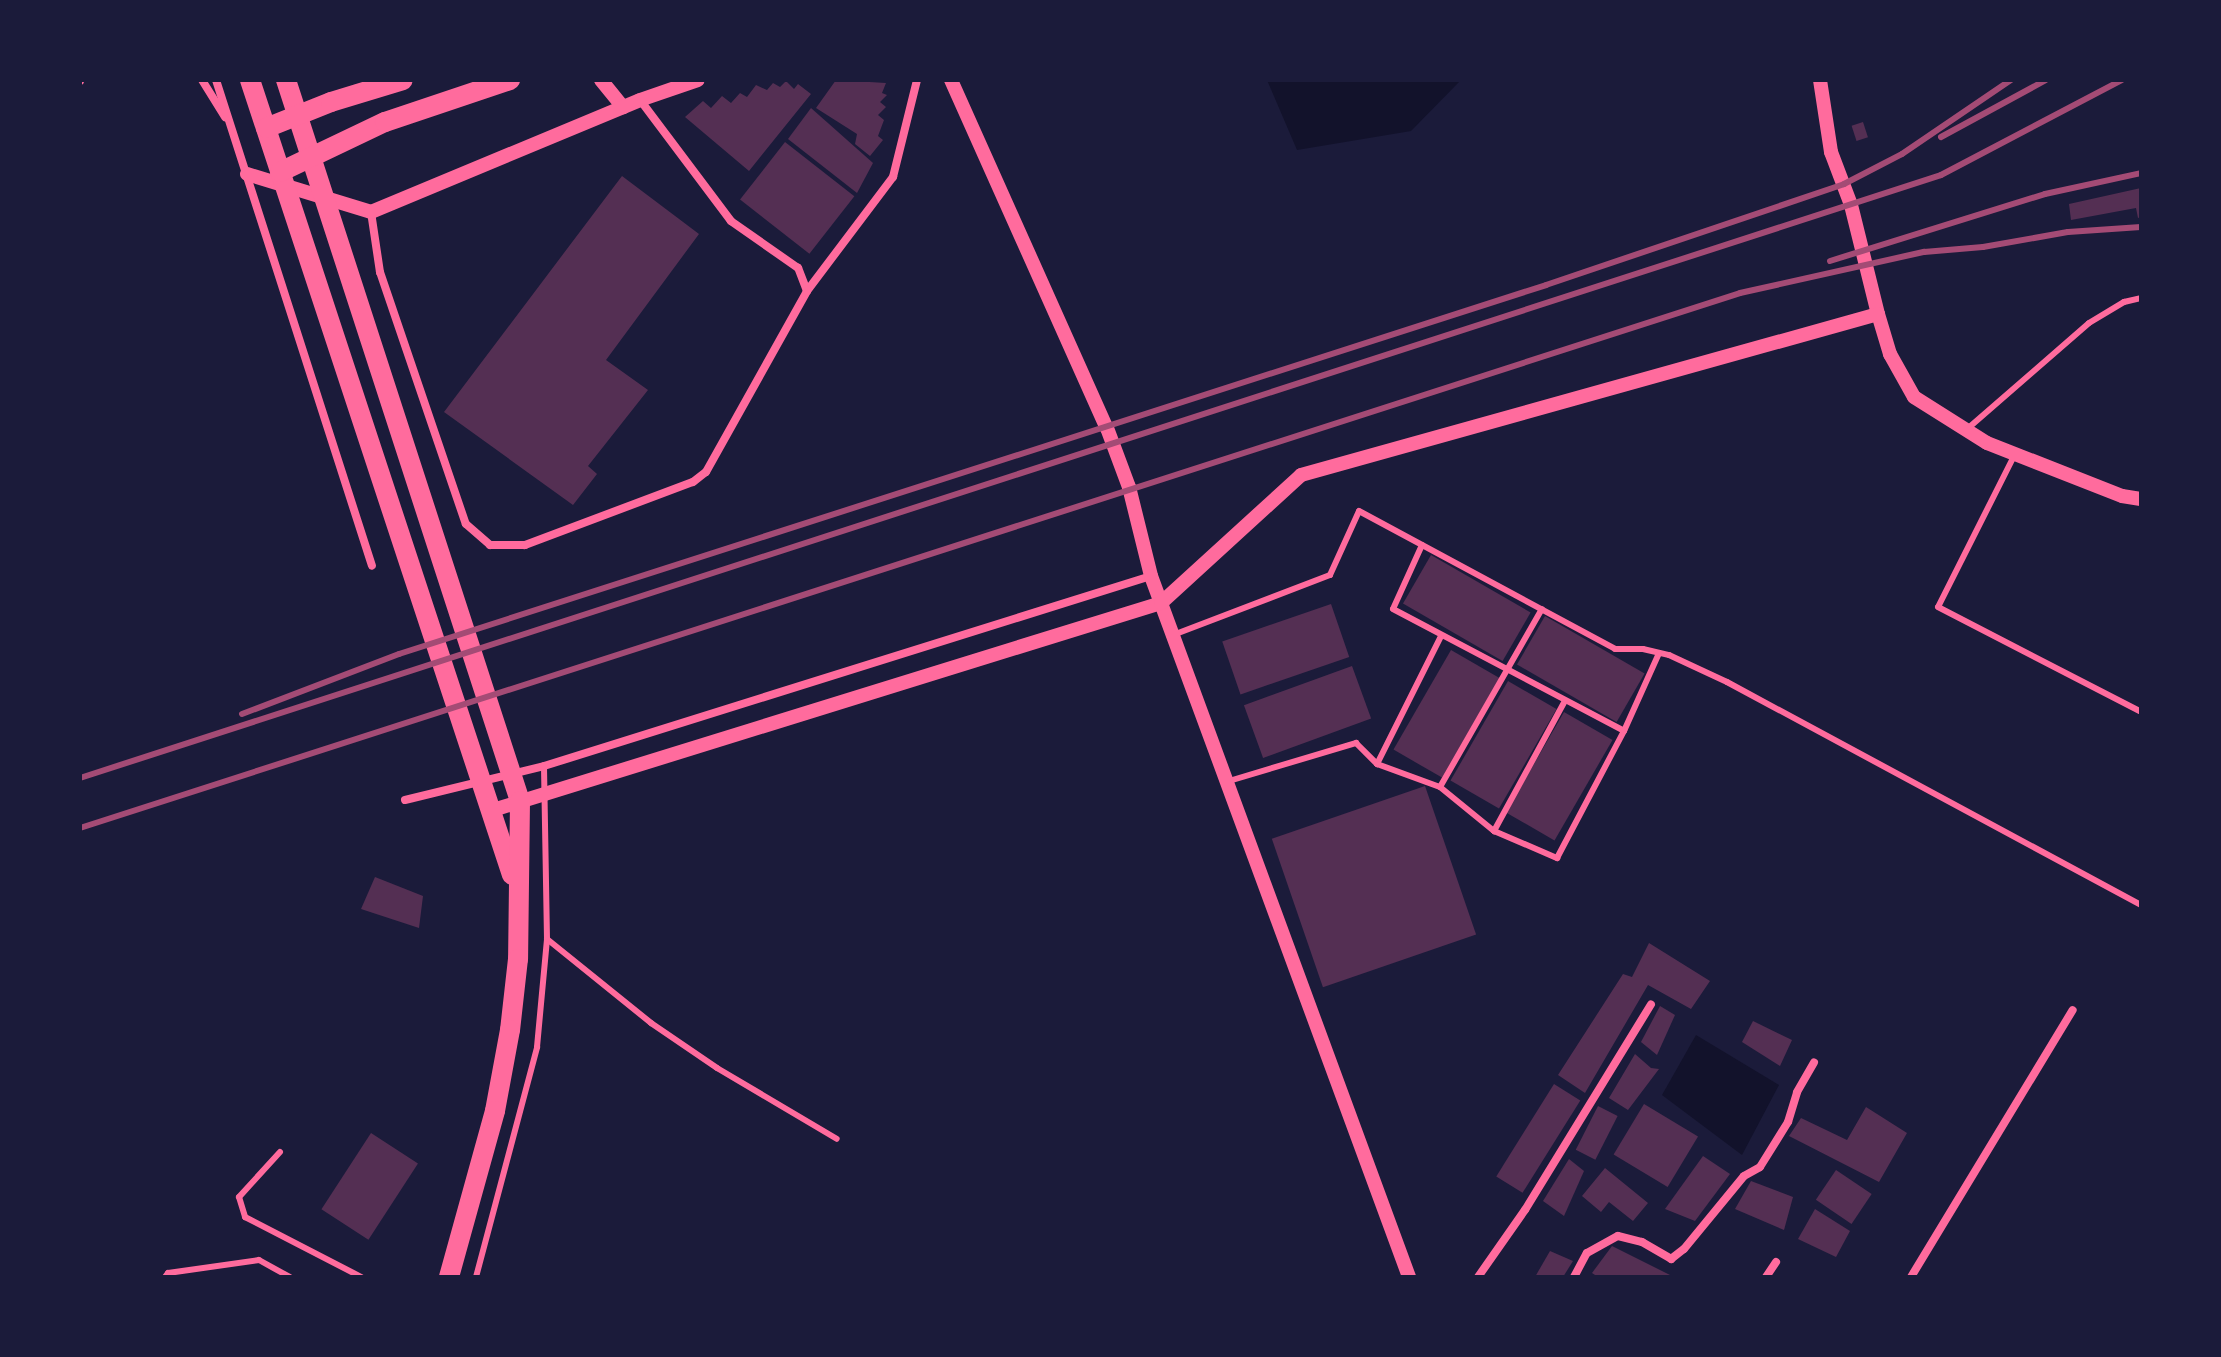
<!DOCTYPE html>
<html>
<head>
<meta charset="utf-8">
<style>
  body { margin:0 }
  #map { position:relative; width:2221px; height:1357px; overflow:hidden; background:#1b1b3a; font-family:"Golos Text",sans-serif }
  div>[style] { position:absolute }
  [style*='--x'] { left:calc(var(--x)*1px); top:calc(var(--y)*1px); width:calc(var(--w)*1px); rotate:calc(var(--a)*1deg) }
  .water>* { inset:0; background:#12122b }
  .building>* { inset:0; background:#542f53; transform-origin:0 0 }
  .service>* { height:6px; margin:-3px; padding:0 3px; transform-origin:3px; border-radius:3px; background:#ff6b9d }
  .minor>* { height:8px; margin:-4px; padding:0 4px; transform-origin:4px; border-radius:4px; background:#ff6b9d }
  .tertiary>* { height:14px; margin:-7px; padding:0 7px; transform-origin:7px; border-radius:7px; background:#ff6b9d }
  .primary>* { height:20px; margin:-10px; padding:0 10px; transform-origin:10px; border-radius:10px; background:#ff6b9d }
  .rail>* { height:6px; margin:-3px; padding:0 3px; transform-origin:3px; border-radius:3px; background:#a44b75 }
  span { translate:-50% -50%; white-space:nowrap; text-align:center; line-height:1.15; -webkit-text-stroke:6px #1b1b3a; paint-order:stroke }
  .frame { position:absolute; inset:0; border:82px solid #1b1b3a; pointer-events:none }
</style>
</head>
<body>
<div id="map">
  <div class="water">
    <div style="clip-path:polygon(1267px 80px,1461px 80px,1411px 131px,1297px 150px)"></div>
    <div style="clip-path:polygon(1696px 1035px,1779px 1085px,1742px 1155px,1662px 1095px)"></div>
  </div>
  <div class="building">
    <div style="clip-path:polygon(836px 80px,886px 83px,882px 93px,887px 95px,880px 102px,886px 107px,878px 115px,884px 120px,878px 136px,883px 140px,870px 156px,855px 144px,857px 134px,816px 108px)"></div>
    <div style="clip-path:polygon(786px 81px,794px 89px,798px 84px,811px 94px,749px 171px,685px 117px,703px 101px,711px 108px,722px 96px,731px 103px,740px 93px,747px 97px,756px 85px,767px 90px,773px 83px,780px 87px)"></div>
    <div style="clip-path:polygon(811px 108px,873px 163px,857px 193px,788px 139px)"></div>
    <div style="left:1863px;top:122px;width:16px;height:12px;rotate:72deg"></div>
    <div style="left:785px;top:142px;width:88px;height:73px;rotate:38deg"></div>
    <div style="clip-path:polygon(622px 176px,699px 234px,606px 360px,648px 390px,588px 466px,597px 474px,573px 505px,444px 412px)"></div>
    <div style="clip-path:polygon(2141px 188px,2141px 217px,2138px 218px,2136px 208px,2071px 220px,2069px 204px)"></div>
    <div style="left:1431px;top:555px;width:115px;height:56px;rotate:30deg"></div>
    <div style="left:1331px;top:604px;width:56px;height:115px;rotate:71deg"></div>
    <div style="left:1545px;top:616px;width:115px;height:56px;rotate:30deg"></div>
    <div style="left:1451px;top:650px;width:56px;height:115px;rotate:30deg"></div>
    <div style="left:1352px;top:666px;width:56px;height:115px;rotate:70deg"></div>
    <div style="left:1508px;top:681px;width:56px;height:115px;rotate:30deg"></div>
    <div style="left:1564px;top:712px;width:56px;height:116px;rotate:30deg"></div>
    <div style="left:1425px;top:786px;width:157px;height:162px;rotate:71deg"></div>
    <div style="clip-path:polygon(375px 877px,423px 896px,419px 928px,361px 909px)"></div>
    <div style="clip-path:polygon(1649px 943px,1710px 981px,1691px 1009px,1648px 985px,1585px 1093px,1558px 1075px,1623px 974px,1632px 977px)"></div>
    <div style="clip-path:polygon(1660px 1006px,1675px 1015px,1657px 1055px,1641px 1042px)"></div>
    <div style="clip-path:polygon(1753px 1021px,1792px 1040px,1780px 1066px,1742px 1042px)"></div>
    <div style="clip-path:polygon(1635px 1054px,1651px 1068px,1659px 1069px,1628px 1110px,1609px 1098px)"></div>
    <div style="left:1554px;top:1084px;width:31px;height:109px;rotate:32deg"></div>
    <div style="left:1644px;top:1104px;width:63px;height:59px;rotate:31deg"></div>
    <div style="left:1598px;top:1106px;width:22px;height:49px;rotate:27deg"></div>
    <div style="clip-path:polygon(1866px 1107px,1907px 1133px,1879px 1182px,1789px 1136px,1801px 1118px,1847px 1140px)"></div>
    <div style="left:371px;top:1133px;width:56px;height:91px;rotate:33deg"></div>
    <div style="clip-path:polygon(1703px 1156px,1730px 1174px,1695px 1221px,1665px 1209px)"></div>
    <div style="clip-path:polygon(1569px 1159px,1584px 1171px,1564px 1216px,1543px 1201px)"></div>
    <div style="clip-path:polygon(1605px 1168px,1648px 1203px,1633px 1221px,1609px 1202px,1601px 1212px,1582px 1196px)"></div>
    <div style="left:1836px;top:1170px;width:43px;height:36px;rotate:34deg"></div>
    <div style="clip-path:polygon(1751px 1181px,1793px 1197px,1784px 1230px,1735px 1209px)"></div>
    <div style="clip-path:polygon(1815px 1209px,1850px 1231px,1836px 1257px,1798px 1239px)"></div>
    <div style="clip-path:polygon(1612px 1246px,1674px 1277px,1598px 1277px,1592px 1273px)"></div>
    <div style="clip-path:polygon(1550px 1251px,1573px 1261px,1563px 1277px,1535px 1277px)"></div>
  </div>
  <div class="service">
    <div style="--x:1966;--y:430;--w:163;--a:-41"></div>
    <div style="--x:2089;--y:323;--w:41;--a:-31"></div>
    <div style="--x:2124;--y:302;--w:17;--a:-13"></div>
    <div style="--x:2015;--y:454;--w:171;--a:116.7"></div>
    <div style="--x:1938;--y:607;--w:229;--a:27.3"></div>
    <div style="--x:1422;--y:545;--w:70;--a:114.4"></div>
    <div style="--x:1393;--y:609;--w:261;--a:27.8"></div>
    <div style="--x:1173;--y:635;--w:168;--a:-20.9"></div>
    <div style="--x:1330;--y:575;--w:70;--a:-65.6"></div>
    <div style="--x:1359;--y:511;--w:291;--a:28.3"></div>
    <div style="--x:1615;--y:649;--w:28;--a:0"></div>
    <div style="--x:1643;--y:649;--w:27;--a:13"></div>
    <div style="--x:1669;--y:655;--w:64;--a:25"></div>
    <div style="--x:1727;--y:682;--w:470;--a:28.3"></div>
    <div style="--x:1377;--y:764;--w:143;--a:-63.4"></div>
    <div style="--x:1229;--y:781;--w:133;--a:-16.7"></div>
    <div style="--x:1356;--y:743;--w:30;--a:45"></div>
    <div style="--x:1377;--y:764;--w:67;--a:20.1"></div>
    <div style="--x:1440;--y:787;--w:70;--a:39.2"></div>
    <div style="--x:1494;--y:831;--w:69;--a:23.2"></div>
    <div style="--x:1557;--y:858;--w:144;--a:-62.2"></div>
    <div style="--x:1624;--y:731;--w:85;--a:-65.8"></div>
    <div style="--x:1440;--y:787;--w:205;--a:-60.2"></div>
    <div style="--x:1494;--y:831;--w:148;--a:-61.4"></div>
    <div style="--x:547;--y:939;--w:134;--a:38.9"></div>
    <div style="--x:651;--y:1023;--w:80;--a:34.3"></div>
    <div style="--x:717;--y:1068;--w:139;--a:30.6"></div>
    <div style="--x:280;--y:1152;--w:61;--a:132.3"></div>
    <div style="--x:239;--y:1197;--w:21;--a:73"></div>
    <div style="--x:245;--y:1217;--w:131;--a:27.3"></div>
    <div style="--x:165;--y:1277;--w:5;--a:-53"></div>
    <div style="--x:168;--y:1273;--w:92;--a:-8.1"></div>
    <div style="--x:259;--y:1260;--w:35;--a:29"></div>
    <div style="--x:476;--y:1277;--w:238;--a:-75.1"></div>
    <div style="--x:537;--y:1047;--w:108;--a:-84.7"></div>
    <div style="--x:547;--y:939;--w:173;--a:-91"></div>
  </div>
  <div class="minor">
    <div style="--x:202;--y:80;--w:44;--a:58.1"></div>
    <div style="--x:216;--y:80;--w:510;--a:72.2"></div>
    <div style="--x:80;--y:81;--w:1;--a:-90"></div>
    <div style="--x:371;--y:212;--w:61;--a:81.5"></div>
    <div style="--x:380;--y:272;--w:266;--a:71.2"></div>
    <div style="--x:466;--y:524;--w:32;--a:41"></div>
    <div style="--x:490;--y:545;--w:35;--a:0"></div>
    <div style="--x:525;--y:545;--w:179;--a:-20.6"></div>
    <div style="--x:693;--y:482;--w:16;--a:-38"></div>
    <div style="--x:706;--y:472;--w:207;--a:-60.8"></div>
    <div style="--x:807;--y:291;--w:25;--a:-111"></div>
    <div style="--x:798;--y:268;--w:82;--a:-145"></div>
    <div style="--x:731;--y:221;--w:151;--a:-126.9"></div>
    <div style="--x:807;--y:291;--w:143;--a:-53"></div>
    <div style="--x:893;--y:177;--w:100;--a:-76.1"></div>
    <div style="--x:405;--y:800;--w:143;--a:-13.7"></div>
    <div style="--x:544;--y:766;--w:636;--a:-17.38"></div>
    <div style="--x:1478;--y:1277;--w:82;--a:-55"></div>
    <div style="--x:1525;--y:1210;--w:241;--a:-58.5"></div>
    <div style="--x:1574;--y:1277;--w:27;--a:-62"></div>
    <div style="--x:1587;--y:1253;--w:35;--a:-29"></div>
    <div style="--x:1618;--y:1236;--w:25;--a:14"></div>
    <div style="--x:1642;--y:1242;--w:34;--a:30"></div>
    <div style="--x:1671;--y:1259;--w:16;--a:-38"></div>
    <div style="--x:1684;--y:1249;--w:94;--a:-50.6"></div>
    <div style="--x:1744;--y:1176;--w:18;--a:-29"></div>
    <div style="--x:1760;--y:1167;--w:53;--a:-58.1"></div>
    <div style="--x:1788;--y:1122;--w:31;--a:-73"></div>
    <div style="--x:1797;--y:1092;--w:34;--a:-60"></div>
    <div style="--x:1766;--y:1277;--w:18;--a:-56"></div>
    <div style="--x:1911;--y:1277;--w:312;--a:-58.8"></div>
  </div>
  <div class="tertiary">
    <div style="--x:601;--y:80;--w:35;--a:51"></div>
    <div style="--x:951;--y:80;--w:381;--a:65.9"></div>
    <div style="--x:1107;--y:428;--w:63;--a:69.6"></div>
    <div style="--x:1129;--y:487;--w:92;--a:76.1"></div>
    <div style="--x:1151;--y:576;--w:747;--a:69.79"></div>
    <div style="--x:1820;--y:80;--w:73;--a:81.3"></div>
    <div style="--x:1831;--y:152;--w:57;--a:69.3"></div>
    <div style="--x:1851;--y:205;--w:112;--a:76.1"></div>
    <div style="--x:1878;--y:314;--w:42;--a:73.3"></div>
    <div style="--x:1890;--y:354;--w:49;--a:60.8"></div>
    <div style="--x:1914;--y:397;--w:86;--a:32.2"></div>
    <div style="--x:1987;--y:443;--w:145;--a:21.4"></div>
    <div style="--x:2122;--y:496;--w:19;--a:9"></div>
    <div style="--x:247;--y:174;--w:130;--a:17"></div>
    <div style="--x:371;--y:212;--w:291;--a:-22.6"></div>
    <div style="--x:640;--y:100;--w:61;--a:-19"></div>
    <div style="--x:493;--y:810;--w:699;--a:-17.22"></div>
    <div style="--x:1161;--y:603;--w:190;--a:-42.4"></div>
    <div style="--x:1301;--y:475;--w:599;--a:-15.59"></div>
  </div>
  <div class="primary">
    <div style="--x:250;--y:80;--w:837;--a:71.76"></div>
    <div style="--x:286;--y:80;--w:758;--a:72.02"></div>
    <div style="--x:520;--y:801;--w:158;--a:90.7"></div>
    <div style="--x:518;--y:959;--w:71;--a:96.4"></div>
    <div style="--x:510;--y:1030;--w:82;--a:100.5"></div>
    <div style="--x:495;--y:1111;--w:172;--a:105.5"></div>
    <div style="--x:266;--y:128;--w:70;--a:-21.8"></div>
    <div style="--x:331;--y:102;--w:75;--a:-17"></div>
    <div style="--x:280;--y:172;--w:116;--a:-25.5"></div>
    <div style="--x:385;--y:122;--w:132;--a:-18.6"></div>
  </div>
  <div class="rail">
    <div style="--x:1941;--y:137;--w:119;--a:-28.5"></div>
    <div style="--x:1830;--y:261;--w:225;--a:-17.3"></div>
    <div style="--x:2045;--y:194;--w:98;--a:-12.3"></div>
    <div style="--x:242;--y:714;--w:168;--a:-20.9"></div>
    <div style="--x:399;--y:654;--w:1205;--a:-17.83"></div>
    <div style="--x:1546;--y:285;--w:315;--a:-18.7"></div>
    <div style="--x:1844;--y:184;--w:65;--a:-27.3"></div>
    <div style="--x:1902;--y:154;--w:132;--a:-34.2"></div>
    <div style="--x:80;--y:778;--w:1956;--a:-17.95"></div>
    <div style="--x:1941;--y:175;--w:204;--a:-27.7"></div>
    <div style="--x:80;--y:828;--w:1744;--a:-17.86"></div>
    <div style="--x:1740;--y:293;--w:189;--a:-12.6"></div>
    <div style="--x:1924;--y:252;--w:59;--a:-4.8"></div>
    <div style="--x:1983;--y:247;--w:86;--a:-10"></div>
    <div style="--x:2068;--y:232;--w:73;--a:-3.9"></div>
  </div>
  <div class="frame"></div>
</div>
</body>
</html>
